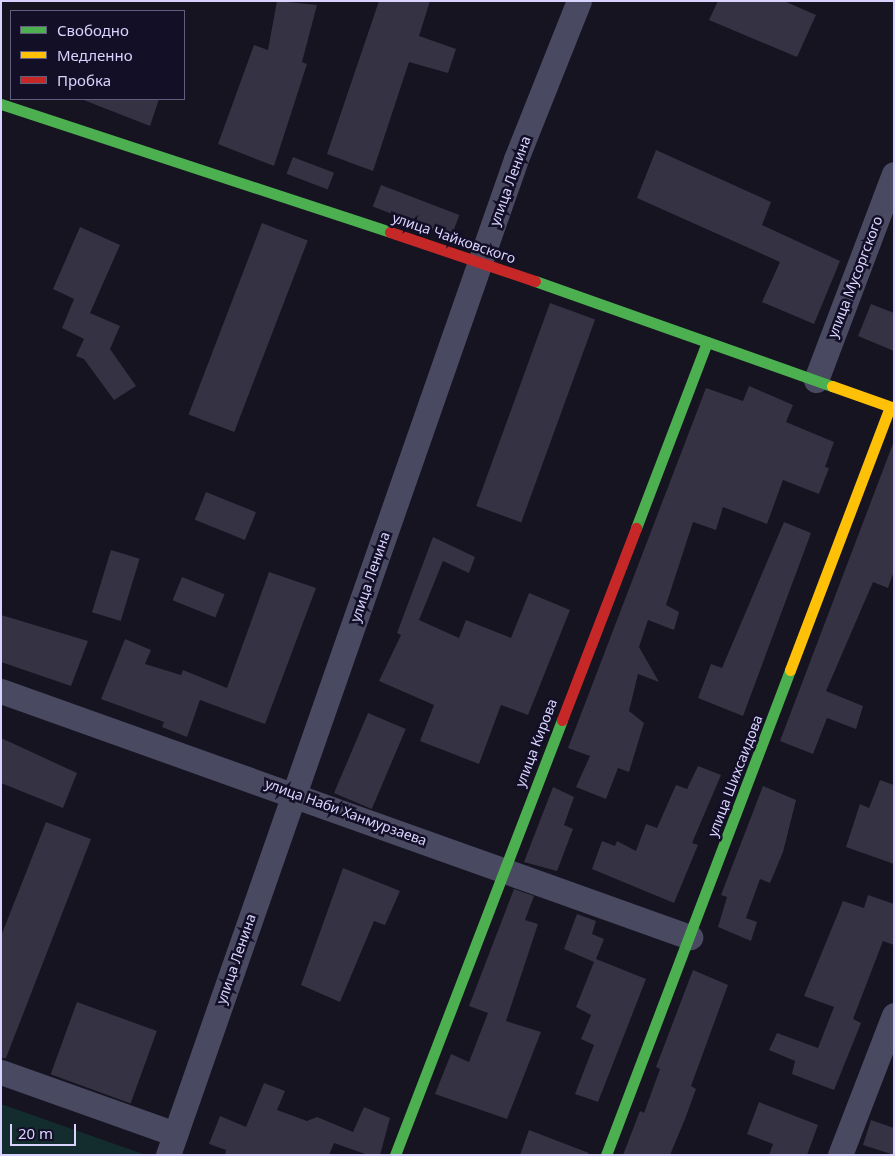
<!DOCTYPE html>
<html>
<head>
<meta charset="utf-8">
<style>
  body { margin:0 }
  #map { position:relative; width:895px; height:1156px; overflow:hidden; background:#161421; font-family:"Noto Sans",sans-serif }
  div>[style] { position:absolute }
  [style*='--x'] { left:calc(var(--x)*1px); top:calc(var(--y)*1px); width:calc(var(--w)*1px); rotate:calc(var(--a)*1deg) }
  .green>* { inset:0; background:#132c2d }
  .building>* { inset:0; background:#343243; transform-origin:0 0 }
  .street>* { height:25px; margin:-12.5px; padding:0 12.5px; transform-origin:12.5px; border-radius:12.5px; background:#4a4962 }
  .fast>* { height:11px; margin:-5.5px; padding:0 5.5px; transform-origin:5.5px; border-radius:5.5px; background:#4caf50 }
  .slow>* { height:11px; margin:-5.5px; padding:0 5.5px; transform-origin:5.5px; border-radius:5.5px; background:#ffc107 }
  .jam>* { height:11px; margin:-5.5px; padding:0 5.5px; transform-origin:5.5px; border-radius:5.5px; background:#c62828 }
  span { translate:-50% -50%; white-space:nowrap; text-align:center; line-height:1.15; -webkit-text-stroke:5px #130f26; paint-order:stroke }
  .street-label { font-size:14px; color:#d9d4ff }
  .frame { position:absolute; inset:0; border:2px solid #d9d4ff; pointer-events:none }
  .legend { position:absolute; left:10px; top:10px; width:175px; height:90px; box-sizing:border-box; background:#130f26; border:1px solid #625e7d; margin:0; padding:6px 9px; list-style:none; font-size:15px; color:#d9d4ff }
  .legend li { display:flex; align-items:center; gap:10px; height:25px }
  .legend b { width:25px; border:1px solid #625e7d }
  .scale { position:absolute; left:10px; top:1124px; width:66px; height:22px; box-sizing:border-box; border:2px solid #d9d4ff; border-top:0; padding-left:6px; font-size:15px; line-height:18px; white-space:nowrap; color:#d9d4ff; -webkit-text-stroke:4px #130f26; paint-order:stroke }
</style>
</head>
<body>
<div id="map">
  <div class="green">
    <div style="clip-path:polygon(1px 1104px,143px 1154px,142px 1155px,1px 1155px)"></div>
  </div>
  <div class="building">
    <div style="clip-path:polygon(277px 1px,317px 5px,302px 62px,307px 64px,274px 166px,218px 144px,254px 45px,268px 50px)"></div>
    <div style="clip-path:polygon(379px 1px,430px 1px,419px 36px,456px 49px,448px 73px,409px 62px,373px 171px,327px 154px)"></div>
    <div style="clip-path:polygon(718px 1px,784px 1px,816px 15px,797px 57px,709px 20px)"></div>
    <div style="clip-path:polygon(81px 99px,159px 99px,150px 126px)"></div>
    <div style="clip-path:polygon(656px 150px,771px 202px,762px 225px,840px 261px,814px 324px,762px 302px,780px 262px,637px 198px)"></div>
    <div style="left:293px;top:157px;width:44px;height:18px;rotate:21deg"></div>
    <div style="left:381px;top:185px;width:84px;height:23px;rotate:21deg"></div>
    <div style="left:262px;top:223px;width:49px;height:205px;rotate:21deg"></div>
    <div style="clip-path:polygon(80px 227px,120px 245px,90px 313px,120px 326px,110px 349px,136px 386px,114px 400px,84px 359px,76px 356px,84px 339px,62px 328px,74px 299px,53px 289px)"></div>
    <div style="left:550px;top:303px;width:48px;height:216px;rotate:20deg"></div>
    <div style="clip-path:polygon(871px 304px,894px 313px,894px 351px,858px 336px)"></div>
    <div style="clip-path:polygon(749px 386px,793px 405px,786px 422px,834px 442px,825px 467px,829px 468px,819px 494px,783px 480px,767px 524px,723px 507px,716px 530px,693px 522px,666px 605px,679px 612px,674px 630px,648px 620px,639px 647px,659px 682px,638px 674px,629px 711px,644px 723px,629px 772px,618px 768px,606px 799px,576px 787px,590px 756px,568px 748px,706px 388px,743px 401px)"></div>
    <div style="clip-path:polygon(894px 441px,894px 571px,888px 588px,873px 582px,826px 691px,863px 706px,856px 729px,827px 718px,813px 754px,780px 741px)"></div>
    <div style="left:206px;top:492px;width:54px;height:30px;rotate:22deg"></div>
    <div style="clip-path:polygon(784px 522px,811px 533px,743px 716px,698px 698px,711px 664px,722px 668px)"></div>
    <div style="clip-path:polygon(433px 537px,475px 557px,469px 573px,443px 561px,419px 620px,459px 638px,466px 620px,511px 638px,529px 593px,570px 610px,528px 715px,501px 705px,479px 764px,420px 741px,434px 705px,379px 681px,401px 635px,397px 633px)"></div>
    <div style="left:111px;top:550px;width:30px;height:65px;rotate:17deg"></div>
    <div style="clip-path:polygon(269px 572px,316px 588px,265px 724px,200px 700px,187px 737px,162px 727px,164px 722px,101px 699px,125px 639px,151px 650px,145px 664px,181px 675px,183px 670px,227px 688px)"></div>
    <div style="left:182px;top:577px;width:46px;height:25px;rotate:22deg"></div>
    <div style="clip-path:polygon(1px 615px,88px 641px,71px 686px,1px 662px)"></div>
    <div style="left:368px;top:713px;width:41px;height:87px;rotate:23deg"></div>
    <div style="clip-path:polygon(1px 738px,77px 773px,63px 808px,1px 783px)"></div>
    <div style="clip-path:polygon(698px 766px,721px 775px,692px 843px,698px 845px,674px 903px,592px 869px,602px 841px,615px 846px,617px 841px,636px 851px,646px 824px,657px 828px,676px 785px,687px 789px)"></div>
    <div style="clip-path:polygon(880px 780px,894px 785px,894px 864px,846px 847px,860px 804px,869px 808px)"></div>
    <div style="clip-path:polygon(763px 786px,796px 800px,783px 852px,770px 883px,760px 879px,746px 918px,757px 922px,751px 941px,718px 927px,727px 897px,721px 895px)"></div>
    <div style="clip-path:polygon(553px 787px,574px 797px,564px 825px,573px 829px,557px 871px,524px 862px)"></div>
    <div style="clip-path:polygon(46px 822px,91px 839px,6px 1058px,1px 1058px,1px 936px)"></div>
    <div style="clip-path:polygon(343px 868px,400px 891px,385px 925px,374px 921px,340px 1002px,301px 985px)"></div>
    <div style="clip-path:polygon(514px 889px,534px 896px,525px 920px,538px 924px,506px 1021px,541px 1032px,507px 1119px,435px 1094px,451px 1054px,469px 1062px,488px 1013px,469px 1006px)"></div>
    <div style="clip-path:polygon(868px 895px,894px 904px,894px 945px,883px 941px,853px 1019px,861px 1023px,834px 1090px,792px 1074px,795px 1061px,769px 1050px,777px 1033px,818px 1048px,834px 1007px,804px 996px,843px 901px,864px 908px)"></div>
    <div style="clip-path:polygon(577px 914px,596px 921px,592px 934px,604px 939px,596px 959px,646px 979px,598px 1102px,575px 1094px,594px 1045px,581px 1039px,591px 1015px,576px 1007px,594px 962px,564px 949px)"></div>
    <div style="clip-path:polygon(693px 970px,728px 985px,691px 1086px,696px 1089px,685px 1119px,670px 1155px,623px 1155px,640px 1111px,644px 1113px,660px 1069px,656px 1067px)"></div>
    <div style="left:77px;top:1002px;width:85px;height:77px;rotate:20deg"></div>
    <div style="clip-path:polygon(264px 1083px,285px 1091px,277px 1110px,307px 1121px,317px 1117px,353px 1132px,364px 1107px,390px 1118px,380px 1155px,368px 1155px,334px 1143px,329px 1155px,225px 1155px,226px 1150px,209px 1144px,220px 1116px,246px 1127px)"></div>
    <div style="clip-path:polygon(759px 1102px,818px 1125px,807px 1155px,769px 1155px,773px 1144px,747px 1134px)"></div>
    <div style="clip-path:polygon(871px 1120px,894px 1128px,894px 1155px,863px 1145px)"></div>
    <div style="clip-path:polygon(529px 1130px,589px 1153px,588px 1155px,520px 1155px)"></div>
  </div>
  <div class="street">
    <div style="--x:816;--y:380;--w:220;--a:-69.3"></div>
    <div style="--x:1;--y:691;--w:732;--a:19.65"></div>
    <div style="--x:1;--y:1072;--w:185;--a:19.6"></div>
    <div style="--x:168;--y:1155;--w:1055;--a:-70.74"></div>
    <div style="--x:516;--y:159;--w:170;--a:-68.3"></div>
    <div style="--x:840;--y:1155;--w:150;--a:-68.9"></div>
  </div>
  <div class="fast">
    <div style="--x:1;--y:104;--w:410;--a:18.2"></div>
    <div style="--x:535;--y:281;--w:315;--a:19.5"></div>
    <div style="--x:636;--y:528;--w:199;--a:-69.1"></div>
    <div style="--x:395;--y:1155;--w:466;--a:-69"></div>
    <div style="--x:606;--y:1155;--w:519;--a:-69.22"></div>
  </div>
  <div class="slow">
    <div style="--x:832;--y:386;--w:66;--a:19.5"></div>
    <div style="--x:790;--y:670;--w:281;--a:-69.2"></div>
  </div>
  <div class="jam">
    <div style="--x:390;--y:232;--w:153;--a:18.7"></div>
    <div style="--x:562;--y:720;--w:206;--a:-68.9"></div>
  </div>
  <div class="street-label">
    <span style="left:510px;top:181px;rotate:-70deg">улица Ленина</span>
    <span style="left:454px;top:238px;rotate:19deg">улица Чайковского</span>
    <span style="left:855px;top:277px;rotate:-69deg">улица Мусоргского</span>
    <span style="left:370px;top:577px;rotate:-71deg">улица Ленина</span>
    <span style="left:536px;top:743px;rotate:-69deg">улица Кирова</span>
    <span style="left:735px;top:776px;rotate:-69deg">улица Шихсаидова</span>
    <span style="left:346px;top:812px;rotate:20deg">улица Наби Ханмурзаева</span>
    <span style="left:236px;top:959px;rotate:-71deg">улица Ленина</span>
  </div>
  <div class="frame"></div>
  <ul class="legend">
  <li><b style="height:6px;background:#4caf50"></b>Свободно</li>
  <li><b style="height:6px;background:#ffc107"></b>Медленно</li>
  <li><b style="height:6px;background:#c62828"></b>Пробка</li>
  </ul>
  <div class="scale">20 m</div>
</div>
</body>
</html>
